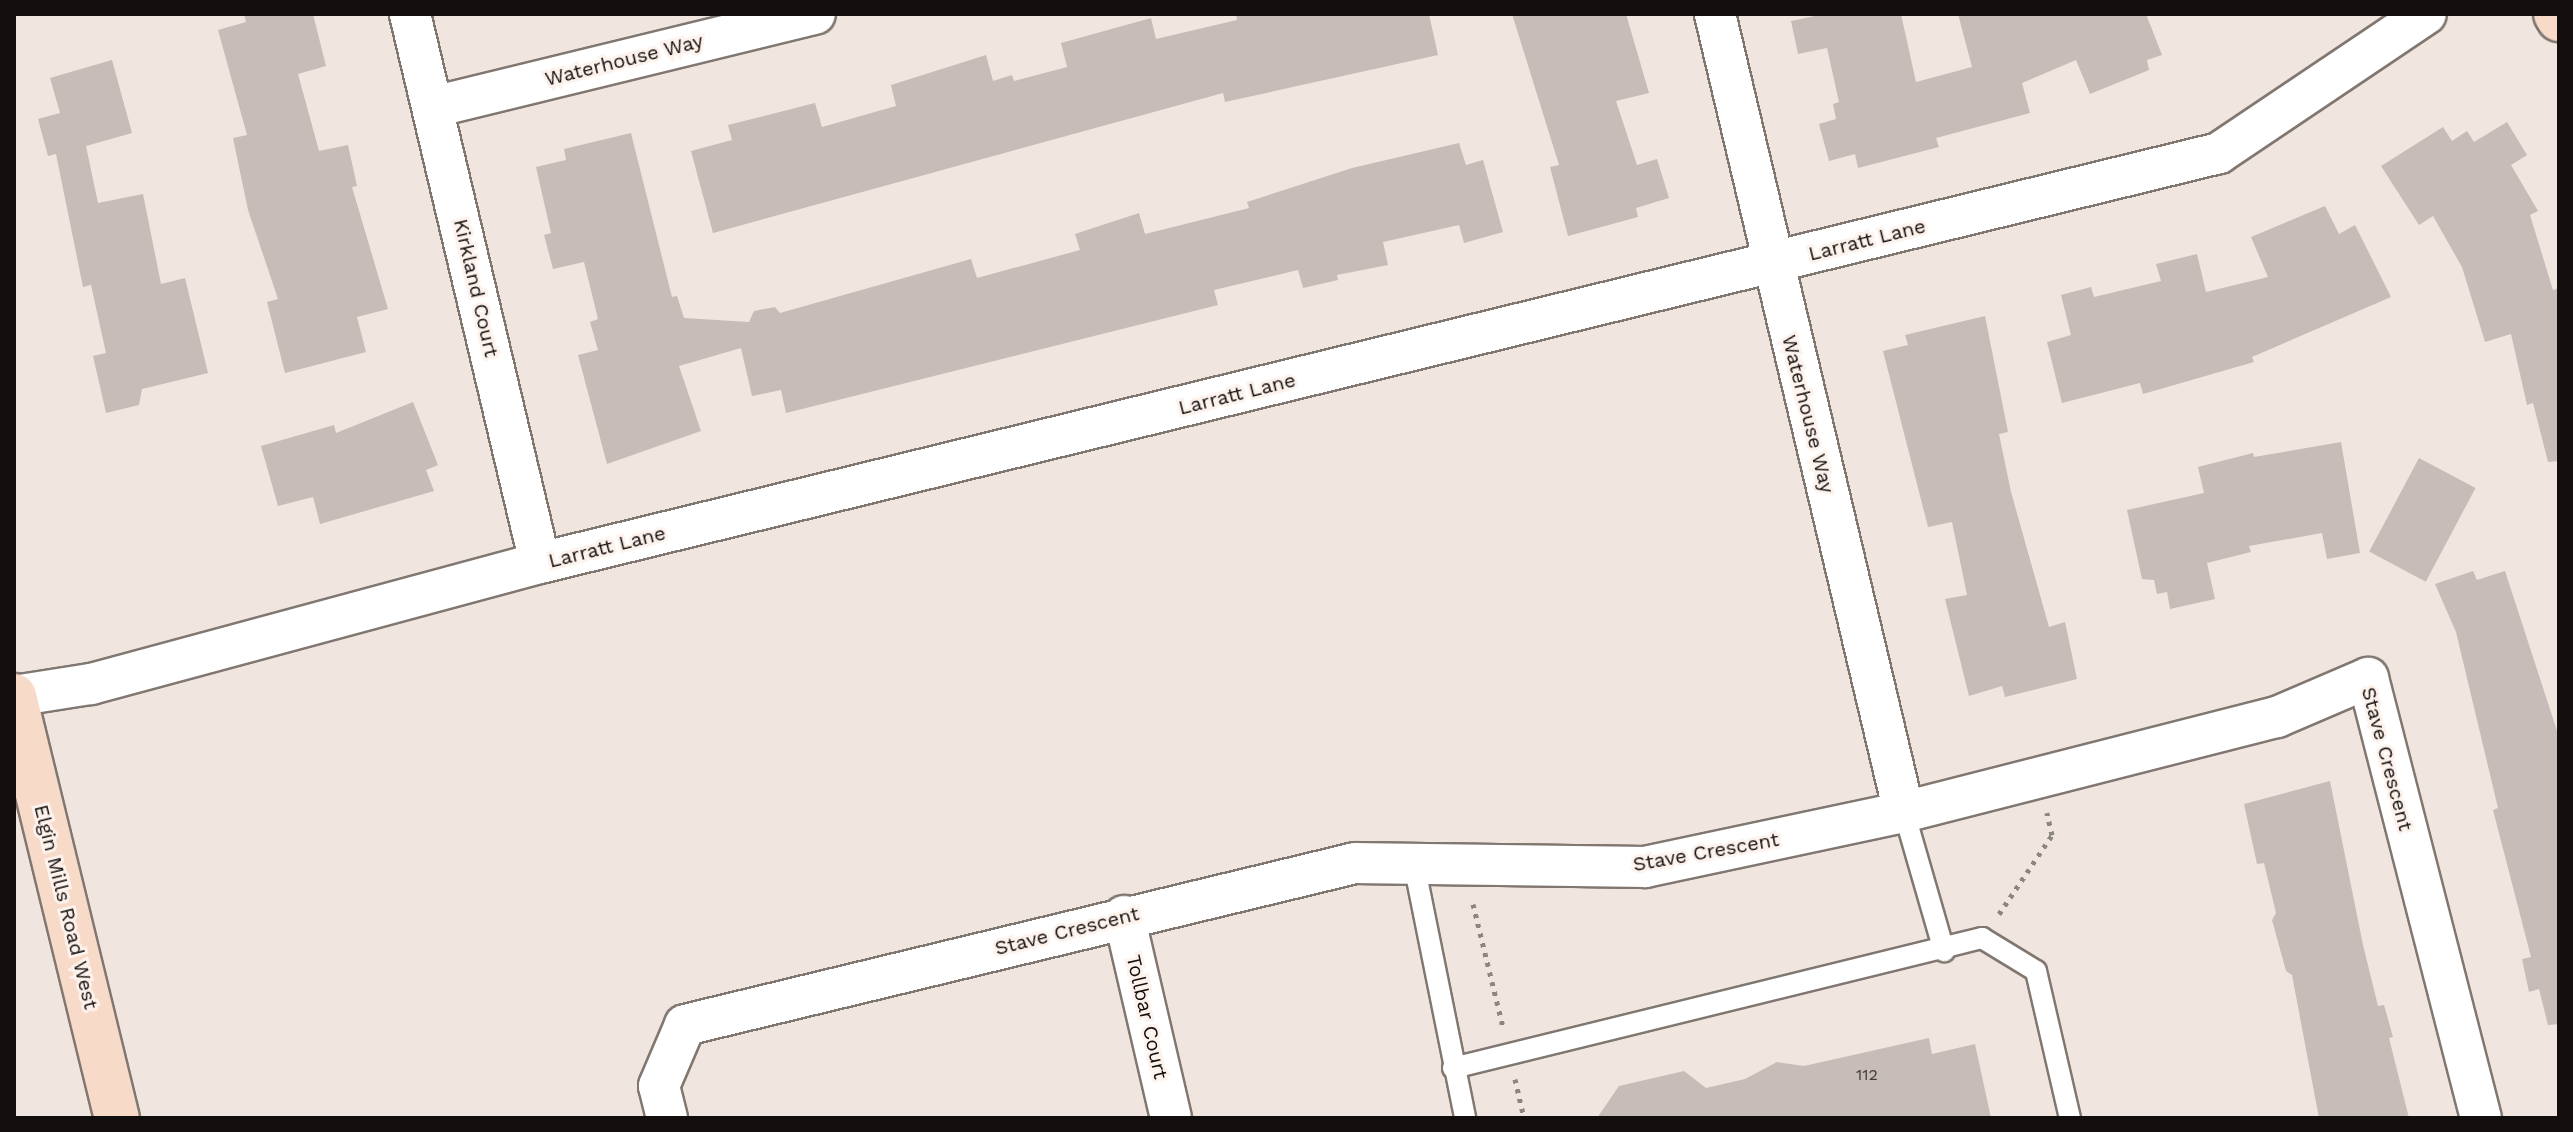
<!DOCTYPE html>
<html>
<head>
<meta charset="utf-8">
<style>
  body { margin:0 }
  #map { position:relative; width:2573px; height:1132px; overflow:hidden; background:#f0e5df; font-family:"Work Sans",sans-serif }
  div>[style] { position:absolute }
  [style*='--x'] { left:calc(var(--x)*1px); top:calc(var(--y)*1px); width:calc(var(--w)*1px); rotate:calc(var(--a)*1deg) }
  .building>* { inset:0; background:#c7bcb7; transform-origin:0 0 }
  .path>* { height:5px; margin-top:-2.5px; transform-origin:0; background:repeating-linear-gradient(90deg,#8d8582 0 4px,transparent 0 10px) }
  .roads { filter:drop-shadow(2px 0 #817771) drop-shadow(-2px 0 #817771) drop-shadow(0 2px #817771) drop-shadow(0 -2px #817771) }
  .lane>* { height:20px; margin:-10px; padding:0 10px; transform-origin:10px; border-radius:10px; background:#fff }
  .street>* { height:40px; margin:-20px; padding:0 20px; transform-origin:20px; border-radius:20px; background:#fff }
  .secondary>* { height:44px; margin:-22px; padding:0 22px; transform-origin:22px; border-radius:22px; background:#f8dac9 }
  span { translate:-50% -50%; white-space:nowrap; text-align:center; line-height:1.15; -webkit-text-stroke:6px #fdf2ec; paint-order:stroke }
  .number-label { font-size:16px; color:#3f3a38 }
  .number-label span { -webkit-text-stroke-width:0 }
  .street-label { font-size:20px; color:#120e0d }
  .frame { position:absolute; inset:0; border:16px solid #120e0d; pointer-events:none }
</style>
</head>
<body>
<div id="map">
  <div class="building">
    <div style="clip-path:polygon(244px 14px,313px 14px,326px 66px,298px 74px,319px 151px,348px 145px,357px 186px,352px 187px,388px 309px,357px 317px,366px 352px,285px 373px,267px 302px,278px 299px,248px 210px,233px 138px,247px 135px,218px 30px,246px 22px)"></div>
    <div style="clip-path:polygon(1236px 14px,1429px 14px,1438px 55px,1225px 102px,1223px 93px,713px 233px,691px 151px,732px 140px,728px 125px,815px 103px,822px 127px,896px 106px,891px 85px,986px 55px,993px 81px,1012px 75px,1014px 81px,1067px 67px,1061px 43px,1151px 18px,1156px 39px,1237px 20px)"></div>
    <div style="clip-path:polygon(1512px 14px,1626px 14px,1649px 93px,1616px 101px,1637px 165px,1657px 159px,1669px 198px,1636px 208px,1638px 217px,1568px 236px,1550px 167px,1559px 165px)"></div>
    <div style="clip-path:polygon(1824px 14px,1901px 14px,1916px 82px,1972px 67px,1958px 14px,2146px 14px,2162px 55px,2147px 60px,2149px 70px,2090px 94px,2076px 60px,2022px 83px,2030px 113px,1936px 138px,1939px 147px,1858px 168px,1855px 154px,1829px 161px,1819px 124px,1836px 119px,1833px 104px,1839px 102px,1827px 48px,1798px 54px,1791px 21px)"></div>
    <div style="clip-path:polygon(112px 60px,132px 133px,86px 146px,98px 203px,143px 194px,161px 284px,185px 278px,208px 373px,142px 389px,139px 405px,106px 413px,93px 356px,106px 353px,91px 285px,83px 287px,56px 154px,48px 156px,38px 119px,60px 113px,50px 78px)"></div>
    <div style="clip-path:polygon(2507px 122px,2527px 155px,2511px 165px,2538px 211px,2530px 215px,2553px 290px,2559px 288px,2559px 461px,2548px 462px,2533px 403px,2527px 405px,2511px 334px,2485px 342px,2462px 267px,2433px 216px,2419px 225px,2381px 166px,2443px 127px,2452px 141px,2467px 131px,2474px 142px)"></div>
    <div style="clip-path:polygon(631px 133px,672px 297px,677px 296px,684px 318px,749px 322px,754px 311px,775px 307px,780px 313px,971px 259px,977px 278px,1080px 250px,1075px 234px,1139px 213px,1145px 234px,1249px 208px,1247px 202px,1352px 168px,1459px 143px,1466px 165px,1483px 160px,1503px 232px,1464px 243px,1459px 225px,1383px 242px,1388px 265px,1337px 275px,1338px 280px,1303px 288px,1298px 270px,1214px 290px,1218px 305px,786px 413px,781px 390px,752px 396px,741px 348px,679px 366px,701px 431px,607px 464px,578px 355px,598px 350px,590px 322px,598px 319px,584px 262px,553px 269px,544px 235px,551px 233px,536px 167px,566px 160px,564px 149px)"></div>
    <div style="clip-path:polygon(2325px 206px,2339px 234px,2355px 225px,2391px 297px,2252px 357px,2254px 362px,2143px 394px,2140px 383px,2062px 403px,2047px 342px,2071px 335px,2061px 295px,2091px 287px,2094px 297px,2161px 281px,2156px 264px,2197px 254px,2206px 292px,2268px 277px,2251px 237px)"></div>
    <div style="clip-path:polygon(1985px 316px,2008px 432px,1999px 434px,2011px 492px,2049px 627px,2065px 622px,2077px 679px,2005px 697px,2002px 686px,1969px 696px,1945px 599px,1967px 595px,1952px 522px,1928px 527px,1883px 351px,1908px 345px,1905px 335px)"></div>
    <div style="clip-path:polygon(413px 402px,438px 465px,426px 470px,434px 491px,320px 524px,313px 497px,278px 506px,261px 446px,334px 425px,336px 433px)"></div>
    <div style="clip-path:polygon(2341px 442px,2360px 553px,2327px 559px,2322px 533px,2249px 546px,2251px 552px,2207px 563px,2215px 599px,2170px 609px,2167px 592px,2157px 594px,2154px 580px,2142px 579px,2127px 510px,2204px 493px,2198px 467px,2253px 453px,2254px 457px)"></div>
    <div style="left:2419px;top:458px;width:64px;height:106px;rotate:28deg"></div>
    <div style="clip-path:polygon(2473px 571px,2477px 580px,2505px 571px,2559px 737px,2559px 1024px,2548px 1025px,2539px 989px,2529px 992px,2522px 959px,2531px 957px,2493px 810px,2498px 808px,2456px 632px,2435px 584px)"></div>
    <div style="clip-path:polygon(2330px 781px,2363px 945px,2378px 1006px,2384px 1005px,2393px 1037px,2389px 1038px,2409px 1118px,2319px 1118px,2292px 975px,2286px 971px,2272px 920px,2276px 913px,2264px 863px,2257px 864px,2244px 804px)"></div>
    <div style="clip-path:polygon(1929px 1038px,1932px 1054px,1975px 1044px,1991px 1118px,1597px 1118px,1619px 1086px,1684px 1071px,1706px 1088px,1745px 1079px,1777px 1062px,1804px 1066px)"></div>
  </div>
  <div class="path">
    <div style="--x:1473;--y:904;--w:127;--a:76.3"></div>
    <div style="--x:1999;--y:914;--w:95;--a:-56.1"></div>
    <div style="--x:2052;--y:835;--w:23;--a:-103"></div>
    <div style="--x:1515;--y:1079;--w:40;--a:77"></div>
  </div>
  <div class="roads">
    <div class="lane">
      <div style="--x:1904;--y:812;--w:145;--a:73.9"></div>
      <div style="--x:1414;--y:864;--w:259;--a:78.6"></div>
      <div style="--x:1453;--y:1068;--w:545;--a:-13.81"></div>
      <div style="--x:1982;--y:938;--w:63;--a:31.4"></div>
      <div style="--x:2036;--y:971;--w:151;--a:77"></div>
    </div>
    <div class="street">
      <div style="--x:410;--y:14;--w:564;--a:76.68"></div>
      <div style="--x:1715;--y:14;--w:820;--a:76.68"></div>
      <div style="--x:433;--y:107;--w:393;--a:-13.7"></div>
      <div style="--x:14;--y:696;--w:78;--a:-8.9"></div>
      <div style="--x:91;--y:684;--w:465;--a:-15.1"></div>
      <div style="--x:540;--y:563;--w:1728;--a:-13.72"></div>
      <div style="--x:2219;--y:153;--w:249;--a:-33.9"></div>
      <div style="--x:1124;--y:916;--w:207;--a:76.9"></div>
      <div style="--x:667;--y:1118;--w:33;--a:-104"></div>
      <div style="--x:659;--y:1086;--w:66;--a:-66.9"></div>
      <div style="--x:685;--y:1025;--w:689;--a:-13.59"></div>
      <div style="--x:1355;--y:863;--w:290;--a:0.8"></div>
      <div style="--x:1645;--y:867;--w:265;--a:-12"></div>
      <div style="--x:1904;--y:812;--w:385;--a:-14.3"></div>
      <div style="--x:2277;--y:717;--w:99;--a:-23.2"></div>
      <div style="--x:2368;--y:678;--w:454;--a:75.6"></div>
    </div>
    <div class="secondary">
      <div style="--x:2556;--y:14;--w:6;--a:59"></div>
      <div style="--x:14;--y:696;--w:434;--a:76.3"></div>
    </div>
  </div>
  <div class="number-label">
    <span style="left:1867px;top:1075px">112</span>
  </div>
  <div class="street-label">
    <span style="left:624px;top:60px;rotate:-14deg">Waterhouse Way</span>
    <span style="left:1867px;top:240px;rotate:-14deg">Larratt Lane</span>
    <span style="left:476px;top:288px;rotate:77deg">Kirkland Court</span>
    <span style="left:1237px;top:394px;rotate:-14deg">Larratt Lane</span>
    <span style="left:1808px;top:414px;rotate:76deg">Waterhouse Way</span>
    <span style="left:607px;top:547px;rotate:-14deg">Larratt Lane</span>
    <span style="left:2387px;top:759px;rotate:75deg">Stave Crescent</span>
    <span style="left:1706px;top:852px;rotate:-10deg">Stave Crescent</span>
    <span style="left:66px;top:907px;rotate:76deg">Elgin Mills Road West</span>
    <span style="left:1067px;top:931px;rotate:-14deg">Stave Crescent</span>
    <span style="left:1147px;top:1017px;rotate:77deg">Tollbar Court</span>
  </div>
  <div class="frame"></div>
</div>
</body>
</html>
